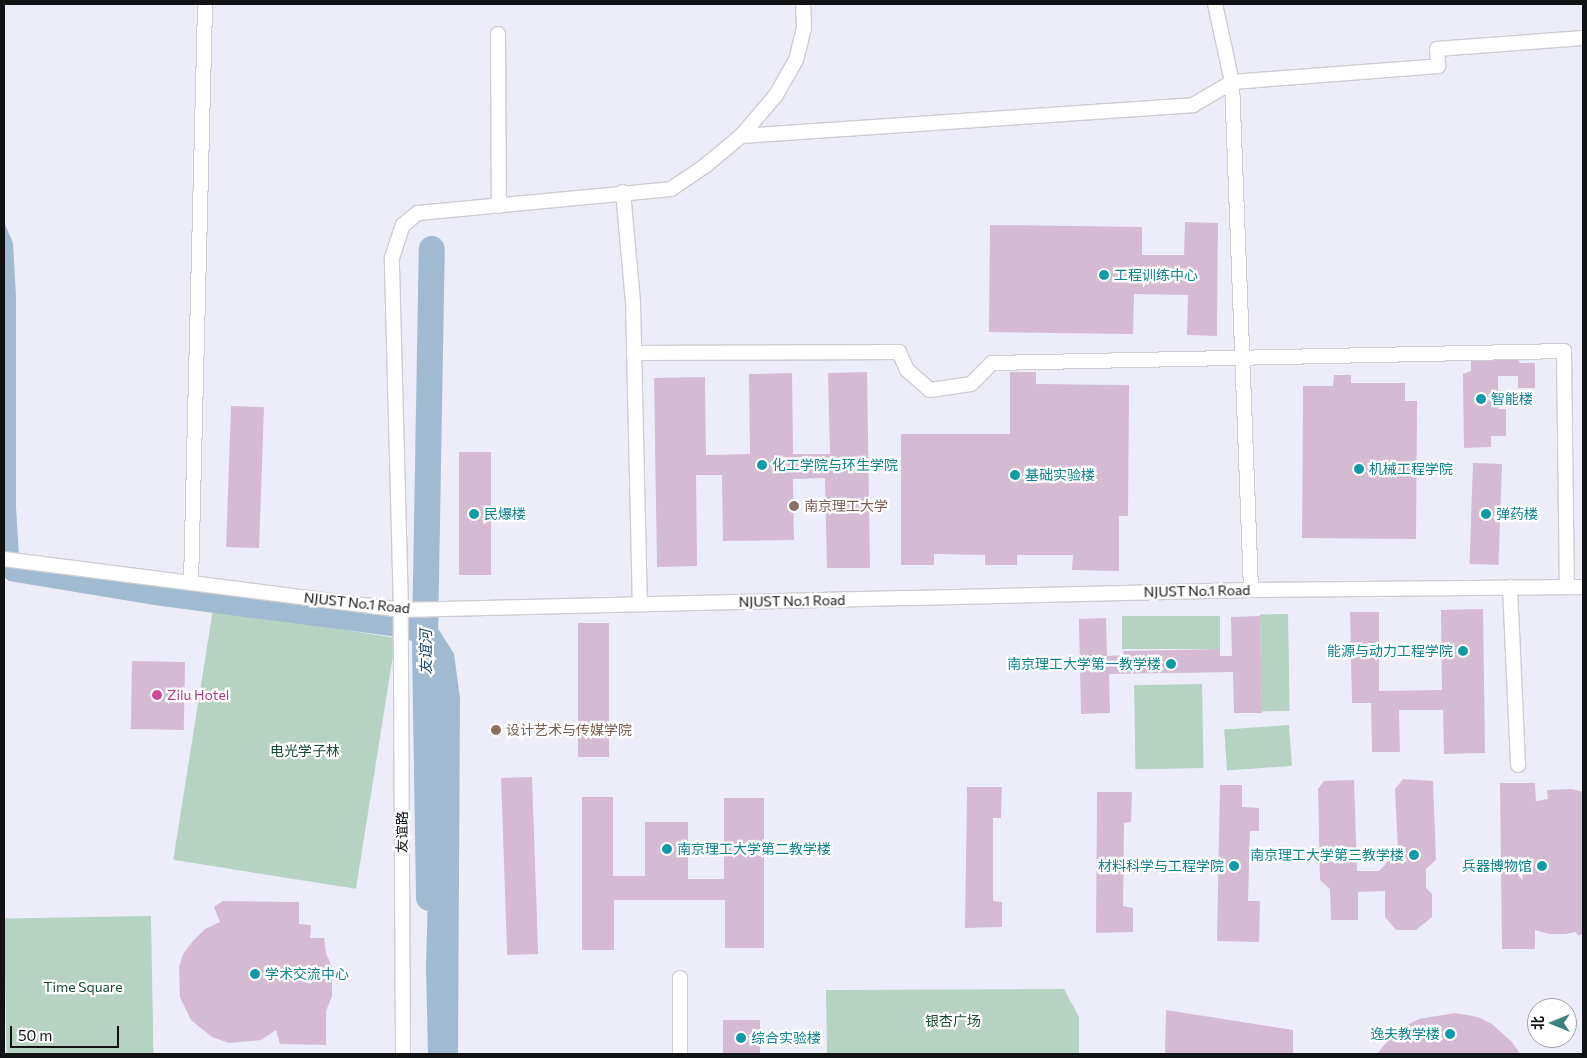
<!DOCTYPE html>
<html>
<head>
<meta charset="utf-8">
<style>
  body { margin:0 }
  #map { position:relative; width:1587px; height:1058px; overflow:hidden; background:#fafbff; font-family:Commissioner,"Noto Sans SC",sans-serif }
  div>[style] { position:absolute }
  [style*='--x'] { left:calc(var(--x)*1px); top:calc(var(--y)*1px); width:calc(var(--w)*1px); rotate:calc(var(--a)*1deg) }
  .built>* { inset:0; background:#ecedf9 }
  .green>* { inset:0; background:#b6d2c2; transform-origin:0 0 }
  .water>* { inset:0; background:#a0bbd1 }
  .river>* { height:26px; margin:-13px; padding:0 13px; transform-origin:13px; border-radius:13px; background:#a0bbd1 }
  .building>* { inset:0; background:#d4bbd3; transform-origin:0 0 }
  .roads { filter:drop-shadow(1px 0 #cdcdd2) drop-shadow(-1px 0 #cdcdd2) drop-shadow(0 1px #cdcdd2) drop-shadow(0 -1px #cdcdd2) }
  .minor>* { height:14px; margin:-7px; padding:0 7px; transform-origin:7px; border-radius:7px; background:#fff }
  .dots>* { width:14px; height:14px; translate:-50% -50%; box-sizing:border-box; border:2px solid #fff; border-radius:50% }
  span { translate:-50% -50%; white-space:nowrap; text-align:center; line-height:1.15; -webkit-text-stroke:4.5px #fff; paint-order:stroke }
  .culture-label { font-size:14px; color:#0d838f }
  .left { translate:0 -50%; text-align:left }
  .right { translate:-100% -50%; text-align:right }
  .education-label { font-size:14px; color:#785e54 }
  .street-label { font-size:14px; color:#111213 }
  .hotel-label { font-size:14px; color:#b23c85 }
  .park-label { font-size:14px; color:#134c34 }
  .water-label { font-size:15px; color:#1e4b6b; font-style:italic }
  .frame { position:absolute; inset:0; border:5px solid #111213; pointer-events:none }
  .north { position:absolute; left:1527px; top:998px; width:50px; height:50px; box-sizing:border-box; background:#fff; border:1px solid #a0a0a1; border-radius:50%; rotate:270deg; font-size:14px; font-weight:700; line-height:20px; text-align:center; color:#111213 }
  .north::after { content:''; display:block; margin:auto; width:18px; height:22px; background:#3b827e; clip-path:polygon(50% 0,100% 100%,50% 72%,0 100%) }
  .scale { position:absolute; left:10px; top:1026px; width:109px; height:22px; box-sizing:border-box; border:2px solid #111213; border-top:0; padding-left:6px; font-size:15px; line-height:18px; white-space:nowrap; color:#111213; -webkit-text-stroke:4px #fff; paint-order:stroke }
</style>
</head>
<body>
<div id="map">
  <div class="built">
    <div style="clip-path:polygon(evenodd,4px 4px,1583px 4px,1583px 1054px,4px 1054px,4px 4px,1537px 1008px,1567px 1008px,1567px 1038px,1537px 1038px,1537px 1008px)"></div>
  </div>
  <div class="green">
    <div style="left:213px;top:609px;width:185px;height:254px;rotate:9deg"></div>
    <div style="left:1288px;top:614px;width:97px;height:28px;rotate:89deg"></div>
    <div style="left:1220px;top:616px;width:33px;height:98px;rotate:90deg"></div>
    <div style="left:1202px;top:684px;width:84px;height:68px;rotate:89deg"></div>
    <div style="left:1289px;top:725px;width:41px;height:65px;rotate:86deg"></div>
    <div style="left:151px;top:916px;width:138px;height:147px;rotate:89deg"></div>
    <div style="clip-path:polygon(1064px 989px,1079px 1017px,1079px 1054px,827px 1054px,826px 990px)"></div>
  </div>
  <div class="water">
    <div style="clip-path:polygon(4px 222px,13px 243px,16px 297px,16px 507px,19px 556px,417px 618px,439px 630px,454px 654px,460px 698px,458px 1054px,428px 1054px,426px 966px,434px 684px,426px 650px,419px 643px,398px 637px,154px 605px,9px 581px,4px 577px)"></div>
  </div>
  <div class="river">
    <div style="--x:429;--y:898;--w:261;--a:-90.9"></div>
    <div style="--x:425;--y:637;--w:388;--a:-89"></div>
  </div>
  <div class="building">
    <div style="clip-path:polygon(1185px 222px,1218px 223px,1217px 336px,1187px 335px,1188px 295px,1134px 294px,1133px 334px,989px 332px,990px 225px,1142px 227px,1142px 255px,1184px 255px)"></div>
    <div style="clip-path:polygon(1471px 357px,1517px 357px,1520px 363px,1535px 363px,1535px 388px,1518px 388px,1518px 376px,1498px 376px,1498px 409px,1506px 409px,1506px 436px,1491px 436px,1491px 447px,1464px 448px,1463px 374px,1471px 371px)"></div>
    <div style="clip-path:polygon(867px 372px,870px 568px,827px 568px,825px 478px,793px 479px,794px 540px,723px 541px,722px 475px,696px 475px,697px 566px,657px 567px,654px 378px,705px 377px,706px 455px,750px 454px,749px 374px,792px 373px,793px 454px,830px 454px,828px 373px)"></div>
    <div style="clip-path:polygon(1010px 372px,1036px 372px,1036px 384px,1129px 385px,1128px 516px,1119px 516px,1119px 571px,1072px 570px,1073px 555px,1017px 555px,1017px 565px,985px 565px,985px 555px,934px 554px,934px 565px,901px 565px,901px 434px,1010px 434px)"></div>
    <div style="clip-path:polygon(1334px 375px,1351px 375px,1351px 383px,1405px 383px,1405px 401px,1417px 401px,1416px 539px,1302px 538px,1303px 386px,1333px 386px)"></div>
    <div style="left:231px;top:406px;width:33px;height:141px;rotate:2deg"></div>
    <div style="left:459px;top:452px;width:32px;height:123px"></div>
    <div style="left:1473px;top:463px;width:29px;height:101px;rotate:2deg"></div>
    <div style="clip-path:polygon(1483px 609px,1485px 753px,1444px 754px,1443px 710px,1399px 710px,1400px 752px,1372px 752px,1371px 703px,1352px 703px,1350px 612px,1379px 612px,1379px 691px,1442px 690px,1441px 610px)"></div>
    <div style="clip-path:polygon(1260px 616px,1262px 713px,1234px 713px,1233px 672px,1109px 674px,1110px 713px,1081px 714px,1079px 619px,1106px 618px,1107px 656px,1124px 655px,1123px 651px,1220px 649px,1220px 656px,1232px 656px,1231px 617px)"></div>
    <div style="left:578px;top:623px;width:31px;height:134px"></div>
    <div style="left:132px;top:661px;width:53px;height:68px;rotate:1deg"></div>
    <div style="left:532px;top:777px;width:177px;height:31px;rotate:88deg"></div>
    <div style="clip-path:polygon(1403px 779px,1433px 781px,1436px 860px,1426px 869px,1426px 888px,1432px 894px,1432px 917px,1416px 930px,1396px 930px,1385px 917px,1385px 891px,1358px 892px,1358px 920px,1331px 920px,1330px 889px,1320px 880px,1318px 789px,1324px 781px,1354px 780px,1357px 871px,1379px 871px,1398px 851px,1395px 789px)"></div>
    <div style="clip-path:polygon(1500px 783px,1535px 783px,1536px 801px,1548px 799px,1547px 790px,1571px 789px,1583px 792px,1583px 934px,1578px 936px,1576px 932px,1565px 934px,1549px 934px,1535px 930px,1535px 949px,1502px 949px)"></div>
    <div style="clip-path:polygon(1220px 785px,1242px 785px,1242px 807px,1259px 808px,1259px 831px,1250px 831px,1248px 901px,1260px 901px,1259px 942px,1217px 941px)"></div>
    <div style="clip-path:polygon(967px 787px,1002px 787px,1001px 818px,993px 818px,993px 901px,1002px 902px,1002px 927px,965px 928px)"></div>
    <div style="clip-path:polygon(1097px 792px,1132px 792px,1131px 822px,1124px 823px,1123px 906px,1133px 908px,1133px 932px,1096px 933px)"></div>
    <div style="clip-path:polygon(582px 797px,613px 797px,613px 876px,645px 876px,645px 822px,688px 822px,688px 879px,724px 879px,724px 798px,764px 798px,764px 948px,725px 948px,725px 900px,614px 900px,614px 950px,582px 950px)"></div>
    <div style="clip-path:polygon(223px 901px,299px 902px,299px 924px,311px 925px,310px 938px,324px 938px,326px 953px,332px 967px,332px 996px,326px 1011px,326px 1045px,280px 1044px,276px 1030px,261px 1040px,229px 1043px,212px 1037px,191px 1020px,180px 997px,179px 967px,183px 954px,193px 941px,205px 929px,220px 922px,214px 907px)"></div>
    <div style="clip-path:polygon(1166px 1010px,1293px 1030px,1293px 1054px,1165px 1054px)"></div>
    <div style="clip-path:polygon(1455px 1013px,1478px 1017px,1492px 1024px,1512px 1042px,1520px 1054px,1377px 1054px,1391px 1037px,1403px 1027px,1419px 1019px)"></div>
    <div style="left:760px;top:1020px;width:34px;height:37px;rotate:90deg"></div>
  </div>
  <div class="roads">
    <div class="minor">
      <div style="--x:498;--y:34;--w:172;--a:89.7"></div>
      <div style="--x:741;--y:136;--w:453;--a:-3.9"></div>
      <div style="--x:1193;--y:105;--w:45;--a:-30.5"></div>
      <div style="--x:1232;--y:82;--w:80;--a:-102.3"></div>
      <div style="--x:623;--y:192;--w:110;--a:84.8"></div>
      <div style="--x:633;--y:302;--w:302;--a:88.7"></div>
      <div style="--x:634;--y:353;--w:265;--a:-0.2"></div>
      <div style="--x:899;--y:352;--w:20;--a:66"></div>
      <div style="--x:907;--y:370;--w:30;--a:41"></div>
      <div style="--x:930;--y:390;--w:41;--a:-8.3"></div>
      <div style="--x:971;--y:384;--w:30;--a:-45"></div>
      <div style="--x:992;--y:363;--w:572;--a:-1.2"></div>
      <div style="--x:1564;--y:351;--w:236;--a:89.3"></div>
      <div style="--x:4;--y:559;--w:400;--a:7.3"></div>
      <div style="--x:401;--y:610;--w:850;--a:-1.35"></div>
      <div style="--x:1251;--y:590;--w:332;--a:-0.5"></div>
      <div style="--x:191;--y:583;--w:579;--a:-88.61"></div>
      <div style="--x:1510;--y:587;--w:178;--a:87.4"></div>
      <div style="--x:1251;--y:590;--w:508;--a:-92.14"></div>
      <div style="--x:1232;--y:82;--w:207;--a:-4.4"></div>
      <div style="--x:1438;--y:66;--w:17;--a:-93"></div>
      <div style="--x:1437;--y:49;--w:146;--a:-4.3"></div>
      <div style="--x:680;--y:978;--w:76;--a:90"></div>
      <div style="--x:403;--y:1054;--w:444;--a:-90.3"></div>
      <div style="--x:401;--y:610;--w:352;--a:-91.5"></div>
      <div style="--x:392;--y:258;--w:35;--a:-72"></div>
      <div style="--x:403;--y:225;--w:19;--a:-39"></div>
      <div style="--x:418;--y:213;--w:254;--a:-5.4"></div>
      <div style="--x:671;--y:189;--w:41;--a:-34.1"></div>
      <div style="--x:705;--y:166;--w:47;--a:-39.8"></div>
      <div style="--x:741;--y:136;--w:54;--a:-49.5"></div>
      <div style="--x:776;--y:95;--w:40;--a:-60.3"></div>
      <div style="--x:796;--y:60;--w:32;--a:-76"></div>
      <div style="--x:804;--y:29;--w:25;--a:-92"></div>
    </div>
  </div>
  <div class="dots">
    <div style="left:1104px;top:275px;background:#0f9aa8"></div>
    <div style="left:1481px;top:399px;background:#0f9aa8"></div>
    <div style="left:762px;top:465px;background:#0f9aa8"></div>
    <div style="left:1359px;top:469px;background:#0f9aa8"></div>
    <div style="left:1015px;top:475px;background:#0f9aa8"></div>
    <div style="left:794px;top:506px;background:#8d6e63"></div>
    <div style="left:474px;top:514px;background:#0f9aa8"></div>
    <div style="left:1486px;top:514px;background:#0f9aa8"></div>
    <div style="left:1463px;top:651px;background:#0f9aa8"></div>
    <div style="left:1171px;top:664px;background:#0f9aa8"></div>
    <div style="left:157px;top:695px;background:#d1479c"></div>
    <div style="left:496px;top:730px;background:#8d6e63"></div>
    <div style="left:667px;top:849px;background:#0f9aa8"></div>
    <div style="left:1414px;top:855px;background:#0f9aa8"></div>
    <div style="left:1234px;top:866px;background:#0f9aa8"></div>
    <div style="left:1542px;top:866px;background:#0f9aa8"></div>
    <div style="left:255px;top:974px;background:#0f9aa8"></div>
    <div style="left:1450px;top:1034px;background:#0f9aa8"></div>
    <div style="left:741px;top:1038px;background:#0f9aa8"></div>
  </div>
  <div class="culture-label">
    <span class="left" style="left:1114px;top:275px">工程训练中心</span>
    <span class="left" style="left:1491px;top:399px">智能楼</span>
    <span class="left" style="left:772px;top:465px">化工学院与环生学院</span>
    <span class="left" style="left:1369px;top:469px">机械工程学院</span>
    <span class="left" style="left:1025px;top:475px">基础实验楼</span>
    <span class="left" style="left:484px;top:514px">民爆楼</span>
    <span class="left" style="left:1496px;top:514px">弹药楼</span>
    <span class="right" style="left:1453px;top:651px">能源与动力工程学院</span>
    <span class="right" style="left:1161px;top:664px">南京理工大学第一教学楼</span>
    <span class="left" style="left:677px;top:849px">南京理工大学第二教学楼</span>
    <span class="right" style="left:1404px;top:855px">南京理工大学第三教学楼</span>
    <span class="right" style="left:1224px;top:866px">材料科学与工程学院</span>
    <span class="right" style="left:1532px;top:866px">兵器博物馆</span>
    <span class="left" style="left:265px;top:974px">学术交流中心</span>
    <span class="right" style="left:1440px;top:1034px">逸夫教学楼</span>
    <span class="left" style="left:751px;top:1038px">综合实验楼</span>
  </div>
  <div class="education-label">
    <span class="left" style="left:804px;top:506px">南京理工大学</span>
    <span class="left" style="left:506px;top:730px">设计艺术与传媒学院</span>
  </div>
  <div class="street-label">
    <span style="left:1197px;top:591px;rotate:-1deg">NJUST No.1 Road</span>
    <span style="left:792px;top:601px;rotate:-1deg">NJUST No.1 Road</span>
    <span style="left:357px;top:603px;rotate:6deg">NJUST No.1 Road</span>
    <span style="left:402px;top:832px;rotate:-90deg">友谊路</span>
  </div>
  <div class="hotel-label">
    <span class="left" style="left:167px;top:695px">Zilu Hotel</span>
  </div>
  <div class="park-label">
    <span style="left:305px;top:751px">电光学子林</span>
    <span style="left:83px;top:987px">Time Square</span>
    <span style="left:953px;top:1021px">银杏广场</span>
  </div>
  <div class="water-label">
    <span style="left:426px;top:652px;rotate:-90deg">友谊河</span>
  </div>
  <div class="frame"></div>
  <div class="north">北</div>
  <div class="scale">50 m</div>
</div>
</body>
</html>
